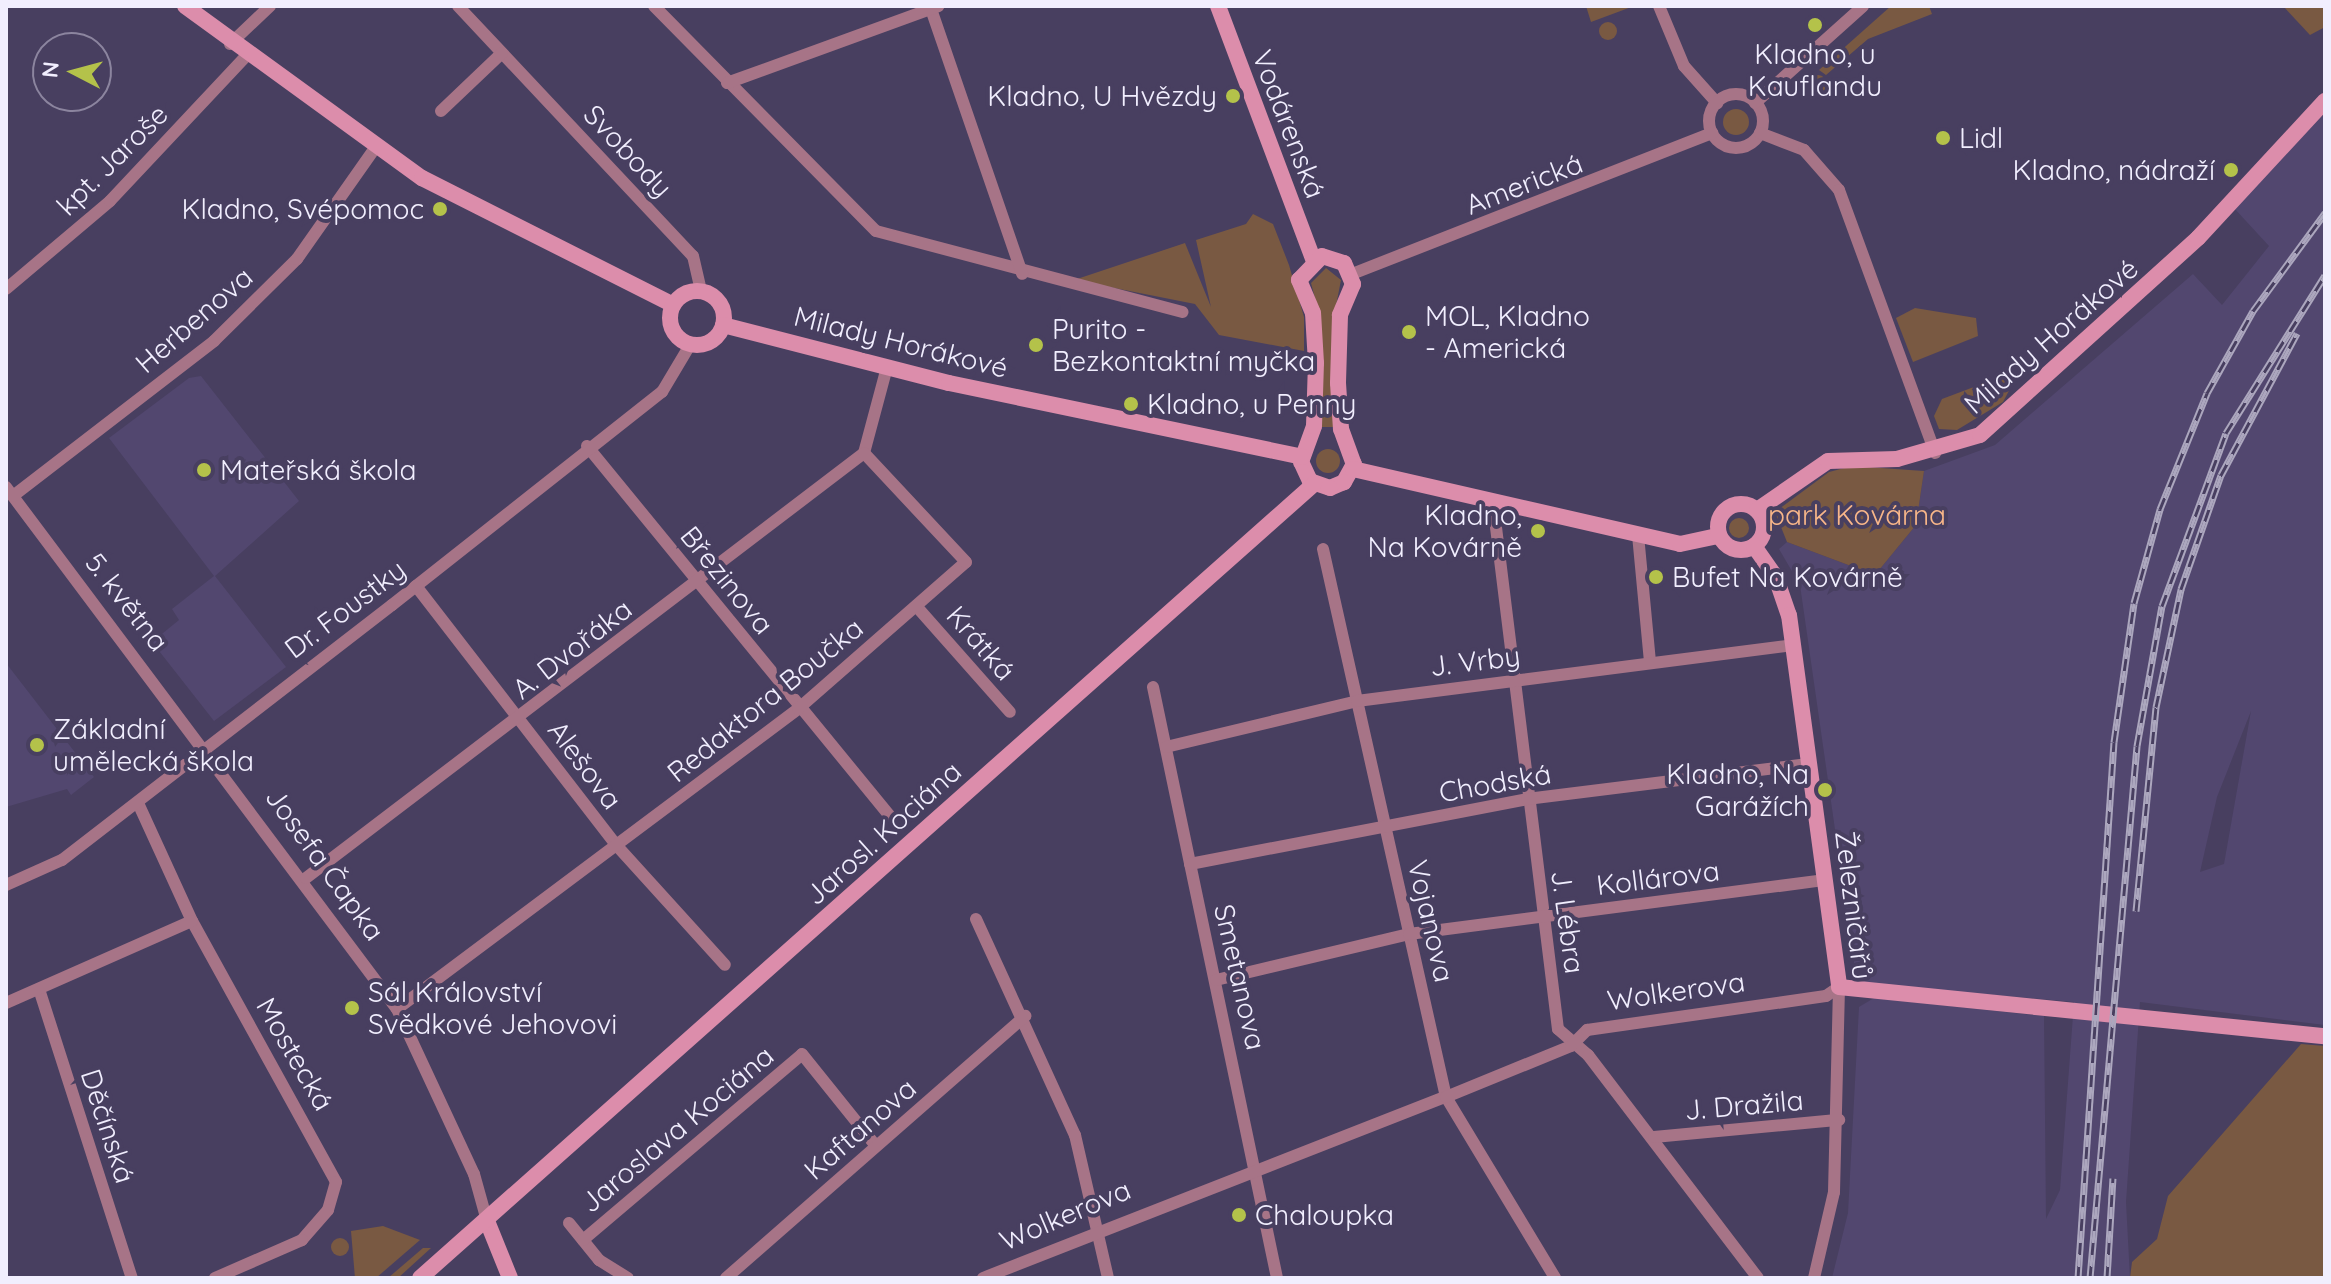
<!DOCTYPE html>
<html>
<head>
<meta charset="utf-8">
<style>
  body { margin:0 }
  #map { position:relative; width:2331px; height:1284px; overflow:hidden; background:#483f60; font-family:Quicksand,sans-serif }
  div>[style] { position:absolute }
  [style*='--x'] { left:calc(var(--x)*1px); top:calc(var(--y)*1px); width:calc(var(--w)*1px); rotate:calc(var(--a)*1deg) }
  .built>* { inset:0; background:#52476f }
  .green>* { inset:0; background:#795942 }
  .round { border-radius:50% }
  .street>* { height:12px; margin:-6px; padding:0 6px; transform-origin:6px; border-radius:6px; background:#a77487 }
  .street>.ring { margin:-6px; padding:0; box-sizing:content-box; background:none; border:12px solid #a77487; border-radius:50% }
  .secondary>* { height:16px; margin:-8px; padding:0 8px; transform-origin:8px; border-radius:8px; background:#dc8dab }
  .secondary>.ring { margin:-8px; padding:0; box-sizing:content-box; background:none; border:16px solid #dc8dab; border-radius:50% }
  .rail>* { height:7px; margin-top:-3.5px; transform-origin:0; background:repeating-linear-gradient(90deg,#483f60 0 12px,#aca7be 0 24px); box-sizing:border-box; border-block:2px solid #aca7be }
  .dots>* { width:22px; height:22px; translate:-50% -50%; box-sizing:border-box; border:4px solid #483f60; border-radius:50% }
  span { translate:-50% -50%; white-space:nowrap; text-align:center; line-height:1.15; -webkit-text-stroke:8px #483f60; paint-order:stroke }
  .poi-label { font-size:28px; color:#f1eefe }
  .right { translate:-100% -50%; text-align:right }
  .left { translate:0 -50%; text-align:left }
  .street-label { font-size:28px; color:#f1eefe }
  .park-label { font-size:28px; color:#f8b689 }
  .frame { position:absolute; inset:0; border:8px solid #f1eefe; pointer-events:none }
  .north { position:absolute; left:32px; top:32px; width:80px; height:80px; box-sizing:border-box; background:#483f60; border:2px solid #8c859f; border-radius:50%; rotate:276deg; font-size:22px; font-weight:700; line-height:32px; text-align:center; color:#f1eefe }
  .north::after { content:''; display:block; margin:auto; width:28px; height:36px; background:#b4c24a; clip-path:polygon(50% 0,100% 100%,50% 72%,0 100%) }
</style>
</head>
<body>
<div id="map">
  <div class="built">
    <div style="clip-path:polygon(evenodd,2325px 113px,2325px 1025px,2140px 1002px,2126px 1202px,2130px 1278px,1832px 1278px,1848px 1213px,1859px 1007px,1874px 998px,2044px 1016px,2046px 1219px,2060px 1190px,2074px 1002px,1857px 983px,1800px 585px,1779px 549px,1787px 542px,1875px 575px,1916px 525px,1924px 471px,1995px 445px,2193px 274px,2222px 305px,2269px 246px,2234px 208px,2325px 113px,2251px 711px,2224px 864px,2200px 872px,2217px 797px,2251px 711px)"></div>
    <div style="clip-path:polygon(201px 376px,299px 501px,215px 576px,286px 667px,214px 721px,152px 642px,179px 620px,172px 609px,214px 576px,109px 438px,189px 378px)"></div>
    <div style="clip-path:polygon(6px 663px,94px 777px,71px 795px,67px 789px,6px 807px)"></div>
  </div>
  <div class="green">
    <div style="clip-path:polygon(1586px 6px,1634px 6px,1591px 22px)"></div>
    <div style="clip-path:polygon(1891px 6px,1929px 6px,1932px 14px,1868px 39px,1826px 75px,1819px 70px)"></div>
    <div style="clip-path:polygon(2283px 6px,2325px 6px,2325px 27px,2310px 35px)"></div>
    <div class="round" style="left:1599px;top:22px;width:18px;height:18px"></div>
    <div class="round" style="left:1809px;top:75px;width:18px;height:18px"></div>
    <div class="round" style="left:1723px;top:109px;width:26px;height:26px"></div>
    <div style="clip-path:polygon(1253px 214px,1273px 224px,1289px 265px,1304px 317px,1304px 351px,1219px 335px,1195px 304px,1074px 280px,1185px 243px,1211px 307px,1196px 240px,1246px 224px)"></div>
    <div style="clip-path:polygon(1326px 268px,1341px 280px,1333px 321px,1334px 427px,1321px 427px,1320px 317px,1311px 283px)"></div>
    <div style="clip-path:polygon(1915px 308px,1976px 318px,1978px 336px,1913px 362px,1896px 318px)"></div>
    <div style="clip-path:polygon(2003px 376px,2012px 385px,2003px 402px,1957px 430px,1939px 429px,1934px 416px,1942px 399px)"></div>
    <div class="round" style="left:1316px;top:449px;width:24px;height:24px"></div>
    <div style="clip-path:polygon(1852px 466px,1924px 471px,1916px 525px,1875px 575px,1787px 542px,1775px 512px,1829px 472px)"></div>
    <div class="round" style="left:1729px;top:518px;width:20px;height:20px"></div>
    <div style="clip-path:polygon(2301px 1044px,2325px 1046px,2325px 1278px,2130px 1278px,2132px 1262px,2157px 1239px,2168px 1196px)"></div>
    <div style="clip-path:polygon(383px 1226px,420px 1240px,376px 1278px,355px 1278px,351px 1231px)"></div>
    <div class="round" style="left:331px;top:1238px;width:18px;height:18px"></div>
    <div style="clip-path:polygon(423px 1248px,431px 1248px,398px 1278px,388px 1278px)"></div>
  </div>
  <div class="street">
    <div style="--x:458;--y:6;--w:343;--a:46.8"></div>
    <div style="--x:693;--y:256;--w:36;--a:77"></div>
    <div style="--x:654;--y:6;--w:316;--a:45.4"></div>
    <div style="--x:876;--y:231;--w:317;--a:14.8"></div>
    <div style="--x:1659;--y:6;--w:65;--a:67.4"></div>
    <div style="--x:1684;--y:66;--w:50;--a:48.3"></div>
    <div style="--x:931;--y:9;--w:280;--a:71"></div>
    <div style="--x:230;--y:44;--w:55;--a:-43.5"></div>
    <div style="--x:727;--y:83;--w:225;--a:-20"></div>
    <div class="ring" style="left:1709px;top:94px;width:42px;height:42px"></div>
    <div style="--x:1755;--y:103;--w:145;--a:-41.9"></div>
    <div style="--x:441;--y:111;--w:84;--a:-43.6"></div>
    <div style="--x:1760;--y:133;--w:47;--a:21.1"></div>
    <div style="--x:1804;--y:150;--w:53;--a:48.8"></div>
    <div style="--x:1839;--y:190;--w:280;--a:69.9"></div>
    <div style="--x:1352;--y:274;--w:387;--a:-21.4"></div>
    <div style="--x:6;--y:289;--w:136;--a:-40.2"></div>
    <div style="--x:110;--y:201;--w:197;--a:-46.8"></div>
    <div style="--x:587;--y:446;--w:478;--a:50.7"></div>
    <div style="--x:864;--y:453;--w:89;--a:-75"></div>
    <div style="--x:6;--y:487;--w:652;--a:53.17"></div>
    <div style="--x:397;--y:1009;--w:182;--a:65"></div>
    <div style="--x:474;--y:1174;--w:49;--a:74.5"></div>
    <div style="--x:13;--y:496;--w:254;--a:-37.6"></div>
    <div style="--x:214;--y:341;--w:117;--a:-44.7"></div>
    <div style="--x:297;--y:259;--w:136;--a:-54.9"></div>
    <div style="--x:1493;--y:503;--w:530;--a:82.96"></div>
    <div style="--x:1558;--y:1029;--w:40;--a:41"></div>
    <div style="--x:1588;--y:1055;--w:280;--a:52.7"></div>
    <div style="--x:1638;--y:535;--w:128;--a:84.6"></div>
    <div style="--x:1323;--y:549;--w:562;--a:77.35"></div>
    <div style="--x:1446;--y:1097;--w:211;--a:58.9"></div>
    <div style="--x:416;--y:586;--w:330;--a:52.3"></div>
    <div style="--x:618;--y:847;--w:159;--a:47.8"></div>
    <div style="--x:917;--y:607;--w:140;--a:48.5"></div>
    <div style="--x:1153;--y:687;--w:604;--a:78.15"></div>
    <div style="--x:1166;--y:747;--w:196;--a:-13.5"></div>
    <div style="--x:1357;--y:701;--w:440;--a:-7.3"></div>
    <div style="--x:138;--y:803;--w:130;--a:65.4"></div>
    <div style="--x:192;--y:921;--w:298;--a:61.1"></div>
    <div style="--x:336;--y:1182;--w:29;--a:106"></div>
    <div style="--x:328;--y:1210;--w:40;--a:131"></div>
    <div style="--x:302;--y:1240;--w:95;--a:156.4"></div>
    <div style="--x:1190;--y:864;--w:343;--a:-10.9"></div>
    <div style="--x:1527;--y:799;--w:285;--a:-7.1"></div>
    <div style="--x:306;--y:878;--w:701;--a:-37.29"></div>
    <div style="--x:6;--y:885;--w:61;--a:-24.1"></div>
    <div style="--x:62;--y:860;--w:417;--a:-37.7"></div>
    <div style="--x:392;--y:605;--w:344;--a:-38.3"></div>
    <div style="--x:662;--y:392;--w:55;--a:-59.2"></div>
    <div style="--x:976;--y:919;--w:238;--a:65.4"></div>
    <div style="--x:1075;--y:1135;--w:147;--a:77"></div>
    <div style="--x:1216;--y:980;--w:198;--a:-13.4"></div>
    <div style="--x:1409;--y:934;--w:418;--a:-7.4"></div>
    <div style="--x:39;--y:989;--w:304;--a:72.2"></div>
    <div style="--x:6;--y:1003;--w:203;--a:-23.8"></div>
    <div style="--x:397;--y:1009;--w:501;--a:-36.8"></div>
    <div style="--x:798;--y:709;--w:223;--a:-41.2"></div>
    <div style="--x:966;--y:562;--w:149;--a:-133.1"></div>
    <div style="--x:1654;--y:1137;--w:186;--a:-5.3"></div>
    <div style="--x:569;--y:1223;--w:48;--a:51"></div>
    <div style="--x:599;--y:1260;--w:34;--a:32"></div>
    <div style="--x:583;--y:1240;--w:287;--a:-40.3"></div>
    <div style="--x:802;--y:1054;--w:118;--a:51.2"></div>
    <div style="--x:726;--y:1278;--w:398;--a:-41.2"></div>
    <div style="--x:983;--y:1278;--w:497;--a:-21.4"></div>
    <div style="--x:1446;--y:1097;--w:135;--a:-22.2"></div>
    <div style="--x:1571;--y:1046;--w:23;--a:-45"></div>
    <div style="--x:1587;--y:1030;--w:241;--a:-8.1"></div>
    <div style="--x:1826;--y:996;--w:16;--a:-35"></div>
    <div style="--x:1814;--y:1278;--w:88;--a:-76.9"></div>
    <div style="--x:1834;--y:1192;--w:205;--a:-88.6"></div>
  </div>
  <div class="secondary">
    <div style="--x:185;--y:6;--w:293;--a:36"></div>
    <div style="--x:422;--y:178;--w:281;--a:26.8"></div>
    <div style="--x:1218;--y:6;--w:270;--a:69.4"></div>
    <div style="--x:1322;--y:256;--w:23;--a:18"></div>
    <div style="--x:1344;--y:263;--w:23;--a:67"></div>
    <div style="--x:1353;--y:284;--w:34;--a:113"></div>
    <div style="--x:1340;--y:315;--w:68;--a:91.7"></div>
    <div style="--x:1338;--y:383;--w:46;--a:86.3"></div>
    <div style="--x:1341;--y:429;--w:37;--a:70"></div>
    <div style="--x:1354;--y:464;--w:21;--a:119"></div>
    <div style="--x:1344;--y:482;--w:15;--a:157"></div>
    <div style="--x:1330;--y:488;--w:21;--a:-161"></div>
    <div style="--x:1310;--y:481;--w:21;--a:-115"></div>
    <div style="--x:1301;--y:462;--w:38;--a:-70"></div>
    <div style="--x:1314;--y:426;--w:63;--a:-88.2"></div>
    <div style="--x:1316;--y:363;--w:50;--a:-93.4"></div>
    <div style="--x:1313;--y:313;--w:36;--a:-113"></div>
    <div style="--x:1299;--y:280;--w:33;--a:-46"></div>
    <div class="ring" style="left:670px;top:291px;width:38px;height:38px"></div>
    <div style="--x:723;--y:325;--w:233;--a:14.4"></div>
    <div style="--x:949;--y:383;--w:361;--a:11.8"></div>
    <div style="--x:1353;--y:469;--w:335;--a:12.9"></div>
    <div style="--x:1680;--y:544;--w:40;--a:-12"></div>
    <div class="ring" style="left:1718px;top:504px;width:30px;height:30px"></div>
    <div style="--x:1757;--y:510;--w:86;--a:-34.6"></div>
    <div style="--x:1828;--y:461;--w:69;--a:-1.7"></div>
    <div style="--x:1897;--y:459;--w:86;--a:-16.1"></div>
    <div style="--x:1980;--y:435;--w:294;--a:-42.1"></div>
    <div style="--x:2198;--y:238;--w:187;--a:-47.2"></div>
    <div style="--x:1754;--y:546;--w:39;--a:55"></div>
    <div style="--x:1776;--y:578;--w:39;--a:71"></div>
    <div style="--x:1789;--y:615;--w:375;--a:82.3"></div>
    <div style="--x:1839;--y:987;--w:488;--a:5.8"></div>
    <div style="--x:487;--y:1221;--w:61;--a:68"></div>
    <div style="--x:420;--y:1278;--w:1196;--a:-41.61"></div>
  </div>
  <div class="rail">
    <div style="--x:2136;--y:911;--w:205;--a:-84.4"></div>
    <div style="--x:2156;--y:707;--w:121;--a:-78"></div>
    <div style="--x:2181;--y:589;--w:121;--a:-70.7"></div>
    <div style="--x:2221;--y:475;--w:161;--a:-61.8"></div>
    <div style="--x:2078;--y:1278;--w:537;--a:-86.16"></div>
    <div style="--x:2114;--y:742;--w:140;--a:-81.8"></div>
    <div style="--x:2134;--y:603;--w:98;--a:-74.5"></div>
    <div style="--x:2160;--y:509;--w:125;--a:-67.9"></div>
    <div style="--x:2207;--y:393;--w:94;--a:-60.7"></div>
    <div style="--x:2253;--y:311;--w:122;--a:-53.7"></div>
    <div style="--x:2090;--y:1278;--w:534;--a:-84.95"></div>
    <div style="--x:2137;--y:746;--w:142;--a:-79.9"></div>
    <div style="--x:2162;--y:606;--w:184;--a:-69.7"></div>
    <div style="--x:2226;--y:433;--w:186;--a:-57.9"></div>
    <div style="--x:2107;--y:1278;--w:100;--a:-86.6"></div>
  </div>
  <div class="dots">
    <div style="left:1815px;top:25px;background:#b4c24a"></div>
    <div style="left:1233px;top:96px;background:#b4c24a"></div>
    <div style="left:1943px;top:138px;background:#b4c24a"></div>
    <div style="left:2231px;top:170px;background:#b4c24a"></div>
    <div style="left:440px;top:209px;background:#b4c24a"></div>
    <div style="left:1409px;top:332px;background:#b4c24a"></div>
    <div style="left:1036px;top:345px;background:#b4c24a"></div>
    <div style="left:1131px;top:404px;background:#b4c24a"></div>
    <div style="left:204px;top:470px;background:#b4c24a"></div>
    <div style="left:1538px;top:531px;background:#b4c24a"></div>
    <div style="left:1656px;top:577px;background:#b4c24a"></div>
    <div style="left:37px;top:745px;background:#b4c24a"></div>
    <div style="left:1825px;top:790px;background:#b4c24a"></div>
    <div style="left:352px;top:1008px;background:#b4c24a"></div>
    <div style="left:1239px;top:1215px;background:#b4c24a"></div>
  </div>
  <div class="poi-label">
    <span style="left:1815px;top:70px">Kladno, u<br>Kauflandu</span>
    <span class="right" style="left:1217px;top:96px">Kladno, U Hvězdy</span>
    <span class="left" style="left:1959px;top:138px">Lidl</span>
    <span class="right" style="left:2215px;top:170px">Kladno, nádraží</span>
    <span class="right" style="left:424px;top:209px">Kladno, Svépomoc</span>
    <span class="left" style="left:1425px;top:332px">MOL, Kladno<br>- Americká</span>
    <span class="left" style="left:1052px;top:345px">Purito -<br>Bezkontaktní myčka</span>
    <span class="left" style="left:1147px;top:404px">Kladno, u Penny</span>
    <span class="left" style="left:220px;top:470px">Mateřská škola</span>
    <span class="right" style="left:1522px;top:531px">Kladno,<br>Na Kovárně</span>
    <span class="left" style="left:1672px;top:577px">Bufet Na Kovárně</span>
    <span class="left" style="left:53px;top:745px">Základní<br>umělecká škola</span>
    <span class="right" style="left:1809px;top:790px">Kladno, Na<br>Garážích</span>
    <span class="left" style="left:368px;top:1008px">Sál Království<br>Svědkové Jehovovi</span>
    <span class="left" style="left:1255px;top:1215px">Chaloupka</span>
  </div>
  <div class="street-label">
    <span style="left:1289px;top:124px;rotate:69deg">Vodárenská</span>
    <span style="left:628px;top:151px;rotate:47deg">Svobody</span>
    <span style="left:112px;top:160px;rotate:-45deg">kpt. Jaroše</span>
    <span style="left:1524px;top:184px;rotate:-21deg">Americká</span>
    <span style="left:194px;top:320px;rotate:-41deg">Herbenova</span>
    <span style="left:2051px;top:336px;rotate:-41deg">Milady Horákové</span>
    <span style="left:901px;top:342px;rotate:14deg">Milady Horákové</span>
    <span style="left:727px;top:580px;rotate:51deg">Březinova</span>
    <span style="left:127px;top:602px;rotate:52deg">5. května</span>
    <span style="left:345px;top:609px;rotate:-37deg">Dr. Foustky</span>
    <span style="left:981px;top:643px;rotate:49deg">Krátká</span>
    <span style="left:572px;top:649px;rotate:-38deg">A. Dvořáka</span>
    <span style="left:1475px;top:661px;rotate:-7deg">J. Vrby</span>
    <span style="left:765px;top:700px;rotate:-39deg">Redaktora Boučka</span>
    <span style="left:585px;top:765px;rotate:53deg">Alešova</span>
    <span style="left:1495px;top:783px;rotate:-10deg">Chodská</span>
    <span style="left:883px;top:833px;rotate:-42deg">Jarosl. Kociána</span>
    <span style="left:325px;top:864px;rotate:54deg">Josefa Čapka</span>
    <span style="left:1658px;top:878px;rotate:-7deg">Kollárova</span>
    <span style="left:1854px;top:905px;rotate:83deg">Železničářů</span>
    <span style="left:1431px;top:921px;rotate:77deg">Vojanova</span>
    <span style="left:1568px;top:922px;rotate:82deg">J. Lébra</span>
    <span style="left:1240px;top:977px;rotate:77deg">Smetanova</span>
    <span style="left:1676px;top:991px;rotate:-8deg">Wolkerova</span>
    <span style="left:295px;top:1054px;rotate:60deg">Mostecká</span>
    <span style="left:1744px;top:1105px;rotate:-5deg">J. Dražila</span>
    <span style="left:108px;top:1126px;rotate:72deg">Děčínská</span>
    <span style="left:677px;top:1129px;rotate:-40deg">Jaroslava Kociána</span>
    <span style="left:860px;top:1129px;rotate:-41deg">Kaftanova</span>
    <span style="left:1065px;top:1215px;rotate:-23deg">Wolkerova</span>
  </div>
  <div class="park-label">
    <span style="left:1857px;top:515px">park Kovárna</span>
  </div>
  <div class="frame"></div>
  <div class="north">N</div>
</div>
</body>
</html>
